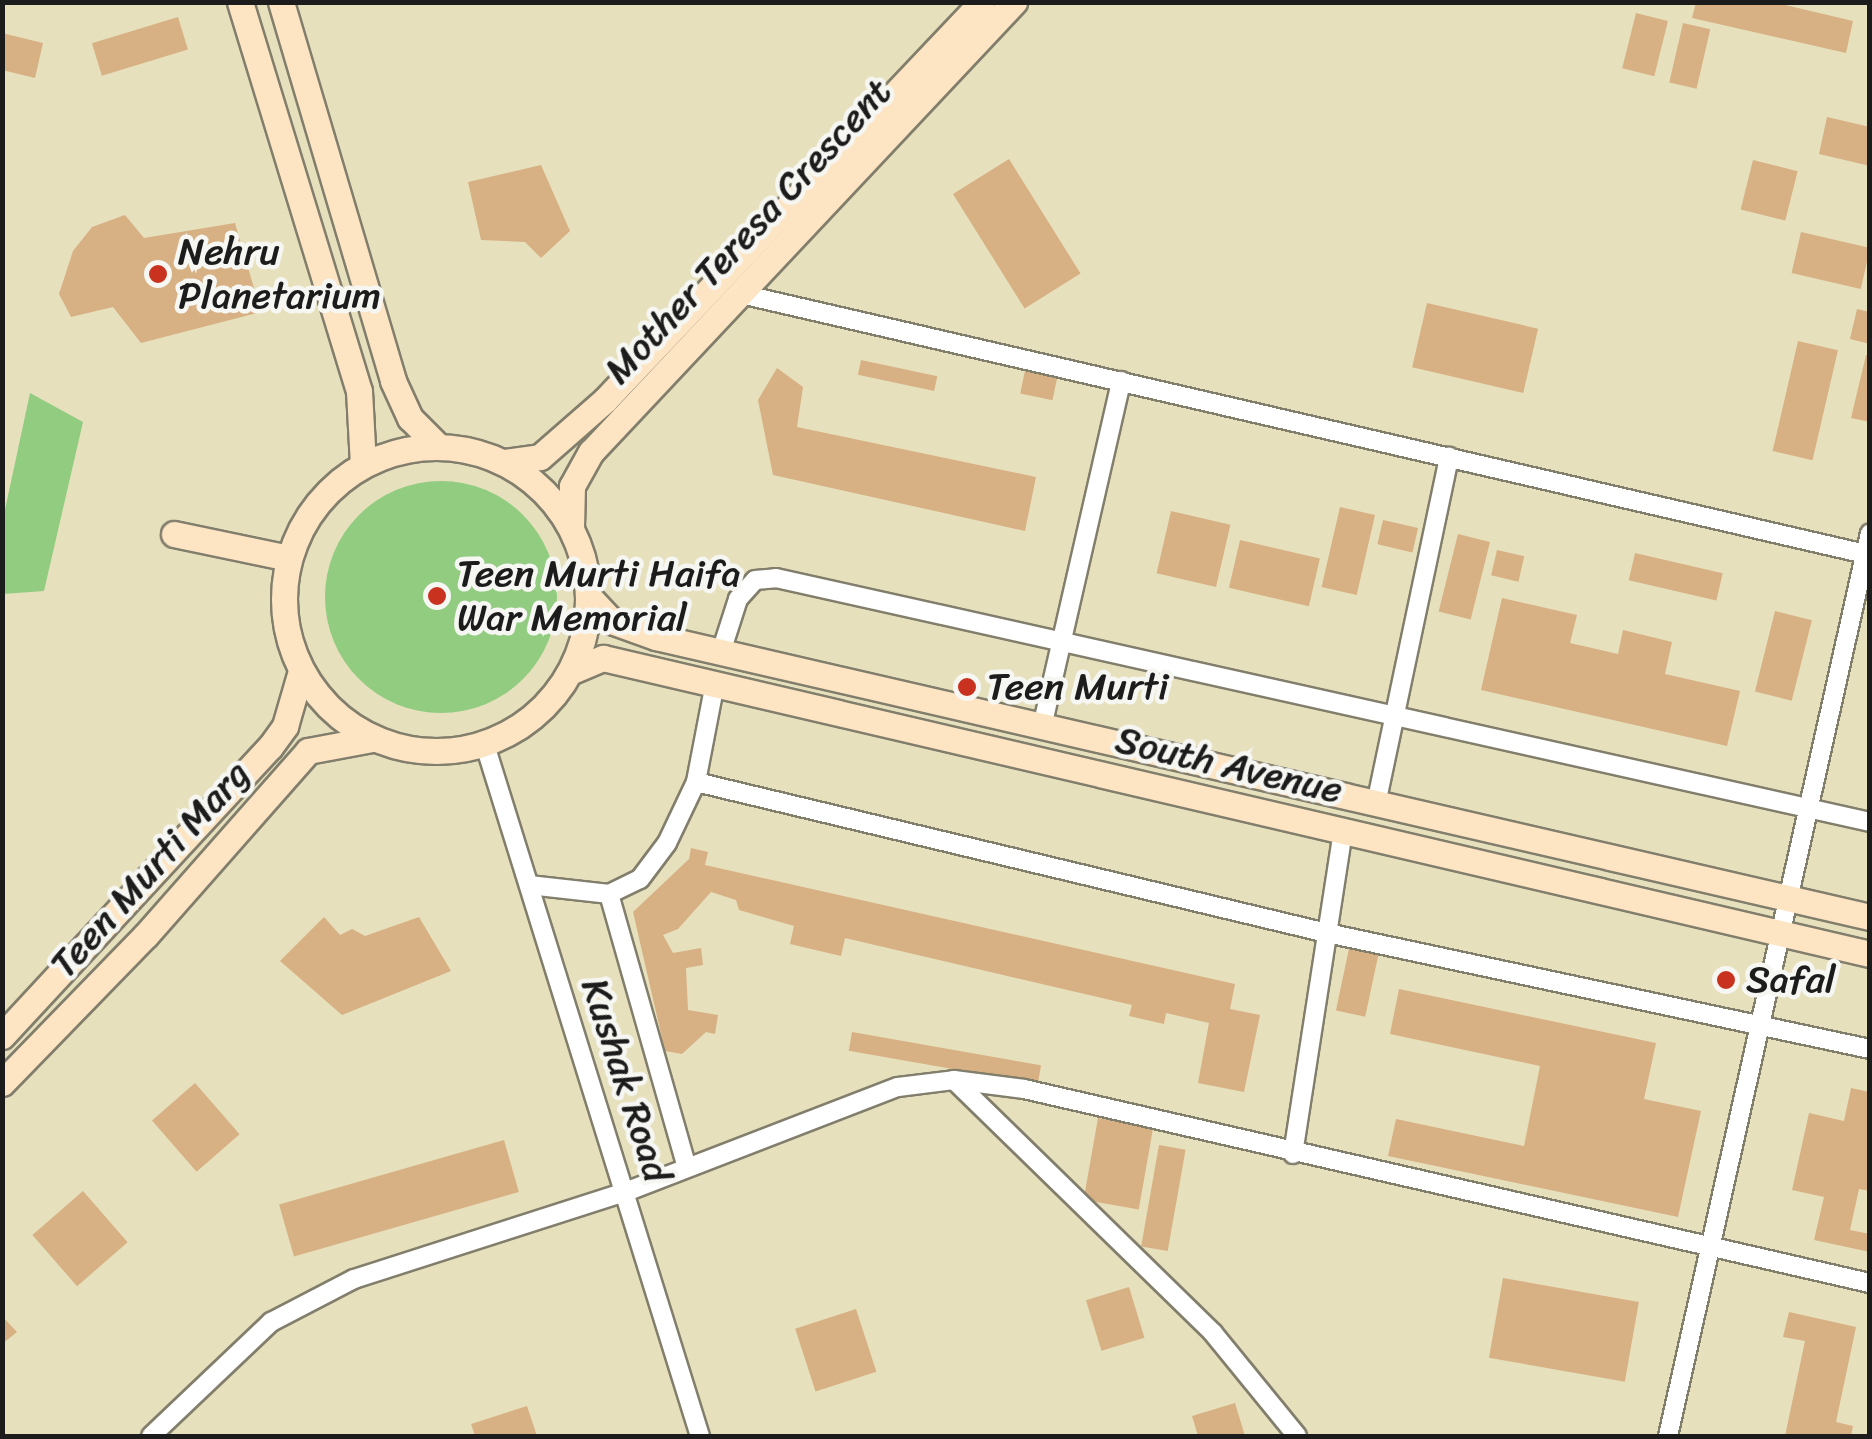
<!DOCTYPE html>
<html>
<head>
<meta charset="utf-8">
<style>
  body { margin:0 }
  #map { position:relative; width:1872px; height:1439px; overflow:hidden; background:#e7e0bd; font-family:Sriracha,sans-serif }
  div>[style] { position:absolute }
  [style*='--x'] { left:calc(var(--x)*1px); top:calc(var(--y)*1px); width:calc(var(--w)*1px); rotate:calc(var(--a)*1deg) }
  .green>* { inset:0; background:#91cc80 }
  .round { border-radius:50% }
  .building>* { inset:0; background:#d7b184; transform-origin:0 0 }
  .roads { filter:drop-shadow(2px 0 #827e6c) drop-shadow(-2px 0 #827e6c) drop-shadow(0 2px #827e6c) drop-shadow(0 -2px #827e6c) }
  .street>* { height:18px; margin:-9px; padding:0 9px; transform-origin:9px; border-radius:9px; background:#fff }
  .secondary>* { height:25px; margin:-12.5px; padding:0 12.5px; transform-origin:12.5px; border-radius:12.5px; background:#fde5c4 }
  .secondary>.ring { margin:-12.5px; padding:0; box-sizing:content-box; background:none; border:25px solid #fde5c4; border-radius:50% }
  .dots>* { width:28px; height:28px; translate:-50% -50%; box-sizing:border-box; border:5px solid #f6f6f2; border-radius:50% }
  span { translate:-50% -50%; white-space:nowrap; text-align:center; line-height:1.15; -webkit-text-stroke:9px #f6f6f2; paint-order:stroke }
  .street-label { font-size:38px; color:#1c1c1c }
  .poi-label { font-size:38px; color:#1c1c1c }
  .left { translate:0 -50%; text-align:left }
  .frame { position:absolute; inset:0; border:5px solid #1c1c1c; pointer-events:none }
</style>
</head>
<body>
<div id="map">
  <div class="green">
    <div style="clip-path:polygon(30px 393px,83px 422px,44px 591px,3px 594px,3px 519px)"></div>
    <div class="round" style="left:325px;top:481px;width:232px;height:232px"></div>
  </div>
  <div class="building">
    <div style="clip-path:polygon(1696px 2px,1773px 2px,1853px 21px,1846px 53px,1692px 18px)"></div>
    <div style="left:1636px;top:13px;width:33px;height:57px;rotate:14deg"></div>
    <div style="left:178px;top:17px;width:34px;height:90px;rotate:73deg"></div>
    <div style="left:1683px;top:23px;width:28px;height:61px;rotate:13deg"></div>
    <div style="clip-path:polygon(2px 33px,43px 43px,35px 78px,2px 70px)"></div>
    <div style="clip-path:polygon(1827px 117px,1870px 127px,1870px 166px,1819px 154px)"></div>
    <div style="left:1009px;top:159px;width:135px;height:66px;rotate:58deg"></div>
    <div style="left:1753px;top:160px;width:46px;height:51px;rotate:14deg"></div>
    <div style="clip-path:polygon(541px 165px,570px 231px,541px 258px,525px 242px,481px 240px,468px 182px)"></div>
    <div style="clip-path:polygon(125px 215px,144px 238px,235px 223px,261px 312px,141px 343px,113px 307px,71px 317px,59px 294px,73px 251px,92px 227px)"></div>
    <div style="left:1801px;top:232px;width:71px;height:42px;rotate:13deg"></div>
    <div style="left:1427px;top:303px;width:114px;height:66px;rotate:13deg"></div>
    <div style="clip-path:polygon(1857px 309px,1870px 312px,1870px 344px,1850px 339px)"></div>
    <div style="left:1798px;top:341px;width:41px;height:113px;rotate:13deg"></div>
    <div style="clip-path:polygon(1866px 355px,1870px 356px,1870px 422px,1851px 418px)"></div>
    <div style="left:861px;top:360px;width:78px;height:15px;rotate:12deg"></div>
    <div style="left:1026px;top:366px;width:33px;height:28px;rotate:12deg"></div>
    <div style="clip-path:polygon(777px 368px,803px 387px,797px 427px,1036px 477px,1025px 531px,773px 475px,758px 400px)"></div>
    <div style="left:1340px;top:507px;width:36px;height:82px;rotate:13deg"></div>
    <div style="left:1171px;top:511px;width:61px;height:64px;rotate:13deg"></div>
    <div style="left:1383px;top:520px;width:36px;height:25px;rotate:13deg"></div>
    <div style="left:1458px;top:534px;width:33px;height:80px;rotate:14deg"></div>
    <div style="left:1240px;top:540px;width:82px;height:49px;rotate:13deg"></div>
    <div style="left:1497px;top:550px;width:28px;height:26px;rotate:13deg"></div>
    <div style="left:1635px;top:553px;width:90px;height:28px;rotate:13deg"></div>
    <div style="clip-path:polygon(1502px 598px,1577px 615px,1570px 643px,1618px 654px,1623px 630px,1672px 642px,1665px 674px,1740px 691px,1727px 746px,1481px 690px)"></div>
    <div style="left:1775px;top:611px;width:38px;height:83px;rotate:14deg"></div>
    <div style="clip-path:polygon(691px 848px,708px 852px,705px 865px,1235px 984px,1230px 1009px,1260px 1015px,1244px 1092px,1198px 1083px,1209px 1023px,1166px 1013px,1164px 1024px,1129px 1016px,1132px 1005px,845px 938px,841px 956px,790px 944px,794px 926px,739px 910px,736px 900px,711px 892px,678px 929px,663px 935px,673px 953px,701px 948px,703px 965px,686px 968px,688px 1010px,718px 1015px,715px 1034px,706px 1032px,682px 1054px,665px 1051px,633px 912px,689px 859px)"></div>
    <div style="clip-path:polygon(324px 917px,340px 935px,352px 929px,365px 936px,419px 917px,451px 971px,342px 1015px,280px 961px)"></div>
    <div style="left:1350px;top:944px;width:30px;height:68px;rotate:12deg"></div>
    <div style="clip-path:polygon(1399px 989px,1656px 1043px,1644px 1099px,1701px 1111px,1678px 1217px,1388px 1156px,1396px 1119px,1524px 1146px,1540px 1066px,1390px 1034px)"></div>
    <div style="left:852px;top:1032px;width:192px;height:19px;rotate:10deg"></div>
    <div style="left:195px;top:1083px;width:68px;height:57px;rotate:49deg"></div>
    <div style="clip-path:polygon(1851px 1088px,1870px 1092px,1870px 1191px,1859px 1189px,1850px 1230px,1870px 1234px,1870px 1252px,1814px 1240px,1824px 1197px,1792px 1190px,1809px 1113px,1844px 1121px)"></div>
    <div style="left:1098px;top:1118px;width:56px;height:83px;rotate:10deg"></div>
    <div style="left:504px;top:1140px;width:54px;height:234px;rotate:74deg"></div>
    <div style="left:1159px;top:1145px;width:27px;height:103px;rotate:10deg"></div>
    <div style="left:83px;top:1191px;width:68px;height:67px;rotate:49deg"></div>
    <div style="left:1503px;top:1278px;width:138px;height:81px;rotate:10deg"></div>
    <div style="left:1129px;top:1287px;width:53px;height:45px;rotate:73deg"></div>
    <div style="left:856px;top:1309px;width:66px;height:64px;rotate:72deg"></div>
    <div style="clip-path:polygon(1789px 1312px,1856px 1327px,1836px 1422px,1853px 1426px,1851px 1436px,1785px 1436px,1805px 1341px,1783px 1337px)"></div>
    <div style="clip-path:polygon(2px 1316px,17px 1332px,2px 1344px)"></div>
    <div style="clip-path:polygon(1235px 1403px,1245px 1436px,1198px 1436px,1192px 1416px)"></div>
    <div style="clip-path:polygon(527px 1406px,537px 1436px,475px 1436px,471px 1424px)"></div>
  </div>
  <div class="roads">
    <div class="street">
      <div style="--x:741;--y:294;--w:1159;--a:13.02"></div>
      <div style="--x:721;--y:652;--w:56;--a:-72.2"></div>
      <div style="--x:738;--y:599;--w:25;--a:-48"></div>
      <div style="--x:755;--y:580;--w:21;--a:-5"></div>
      <div style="--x:776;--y:578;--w:1121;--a:12.57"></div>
      <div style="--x:715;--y:683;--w:101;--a:100.9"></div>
      <div style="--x:696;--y:782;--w:649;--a:13.46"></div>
      <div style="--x:1327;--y:933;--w:555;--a:12.06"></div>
      <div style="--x:1042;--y:727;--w:355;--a:-77.1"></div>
      <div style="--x:485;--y:745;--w:724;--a:72.72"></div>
      <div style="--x:1376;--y:804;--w:355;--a:-78.1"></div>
      <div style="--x:529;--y:885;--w:81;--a:6.4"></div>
      <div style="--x:609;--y:894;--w:34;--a:-26"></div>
      <div style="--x:640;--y:879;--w:45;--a:-53.1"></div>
      <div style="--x:667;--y:843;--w:68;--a:-64.6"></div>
      <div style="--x:609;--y:894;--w:282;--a:74.1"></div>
      <div style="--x:954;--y:1080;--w:362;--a:44.3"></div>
      <div style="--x:1213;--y:1333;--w:133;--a:50.8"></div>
      <div style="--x:1293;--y:1154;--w:327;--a:-81.2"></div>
      <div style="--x:151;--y:1436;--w:166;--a:-43.5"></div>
      <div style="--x:271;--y:1322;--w:93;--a:-27.4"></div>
      <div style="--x:354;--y:1279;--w:288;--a:-17.8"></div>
      <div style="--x:628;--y:1191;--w:289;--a:-21.1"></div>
      <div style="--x:898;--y:1087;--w:56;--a:-7.1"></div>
      <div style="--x:954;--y:1080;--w:71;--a:7.3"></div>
      <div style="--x:1024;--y:1089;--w:868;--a:12.92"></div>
      <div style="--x:1668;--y:1436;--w:925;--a:-77.39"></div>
    </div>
    <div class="secondary">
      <div style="--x:240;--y:2;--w:407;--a:73"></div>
      <div style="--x:359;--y:391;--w:74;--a:86.9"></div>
      <div style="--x:281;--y:2;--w:395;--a:73.5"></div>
      <div style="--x:393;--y:381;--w:41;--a:65.3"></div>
      <div style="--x:410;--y:418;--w:40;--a:45"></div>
      <div class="ring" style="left:284px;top:447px;width:279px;height:279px"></div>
      <div style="--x:505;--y:462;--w:35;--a:-8"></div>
      <div style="--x:540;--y:457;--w:86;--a:-41.2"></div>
      <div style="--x:605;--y:400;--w:548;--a:-46.55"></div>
      <div style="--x:571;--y:527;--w:41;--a:-88.6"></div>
      <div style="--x:572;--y:486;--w:39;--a:-61"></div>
      <div style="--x:591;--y:452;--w:618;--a:-46.77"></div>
      <div style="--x:174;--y:534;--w:117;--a:11.8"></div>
      <div style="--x:589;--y:597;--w:33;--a:47"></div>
      <div style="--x:611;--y:621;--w:48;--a:19.6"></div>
      <div style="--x:656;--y:637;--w:1246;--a:12.99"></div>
      <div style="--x:572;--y:671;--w:34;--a:-23"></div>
      <div style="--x:603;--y:658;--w:1301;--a:13.15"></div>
      <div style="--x:2;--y:1036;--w:394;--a:-47.2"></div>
      <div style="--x:270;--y:747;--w:26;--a:-54"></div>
      <div style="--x:285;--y:726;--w:57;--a:-73.8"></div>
      <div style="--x:2;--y:1083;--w:206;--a:-45.8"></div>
      <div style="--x:146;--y:935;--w:245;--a:-48.6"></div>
      <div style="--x:308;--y:751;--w:65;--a:-10.6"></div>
    </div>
  </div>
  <div class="dots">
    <div style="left:158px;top:274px;background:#c8321e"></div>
    <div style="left:437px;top:596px;background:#c8321e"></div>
    <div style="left:967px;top:687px;background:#c8321e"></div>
    <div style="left:1726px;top:980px;background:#c8321e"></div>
  </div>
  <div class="street-label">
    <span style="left:748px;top:231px;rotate:-47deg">Mother Teresa Crescent</span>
    <span style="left:1229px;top:765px;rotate:13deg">South Avenue</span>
    <span style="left:150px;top:869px;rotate:-48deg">Teen Murti Marg</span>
    <span style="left:626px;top:1080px;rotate:72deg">Kushak Road</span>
  </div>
  <div class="poi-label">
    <span class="left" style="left:178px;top:274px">Nehru<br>Planetarium</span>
    <span class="left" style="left:457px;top:596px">Teen Murti Haifa<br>War Memorial</span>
    <span class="left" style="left:987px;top:687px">Teen Murti</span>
    <span class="left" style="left:1746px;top:980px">Safal</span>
  </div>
  <div class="frame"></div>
</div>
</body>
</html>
